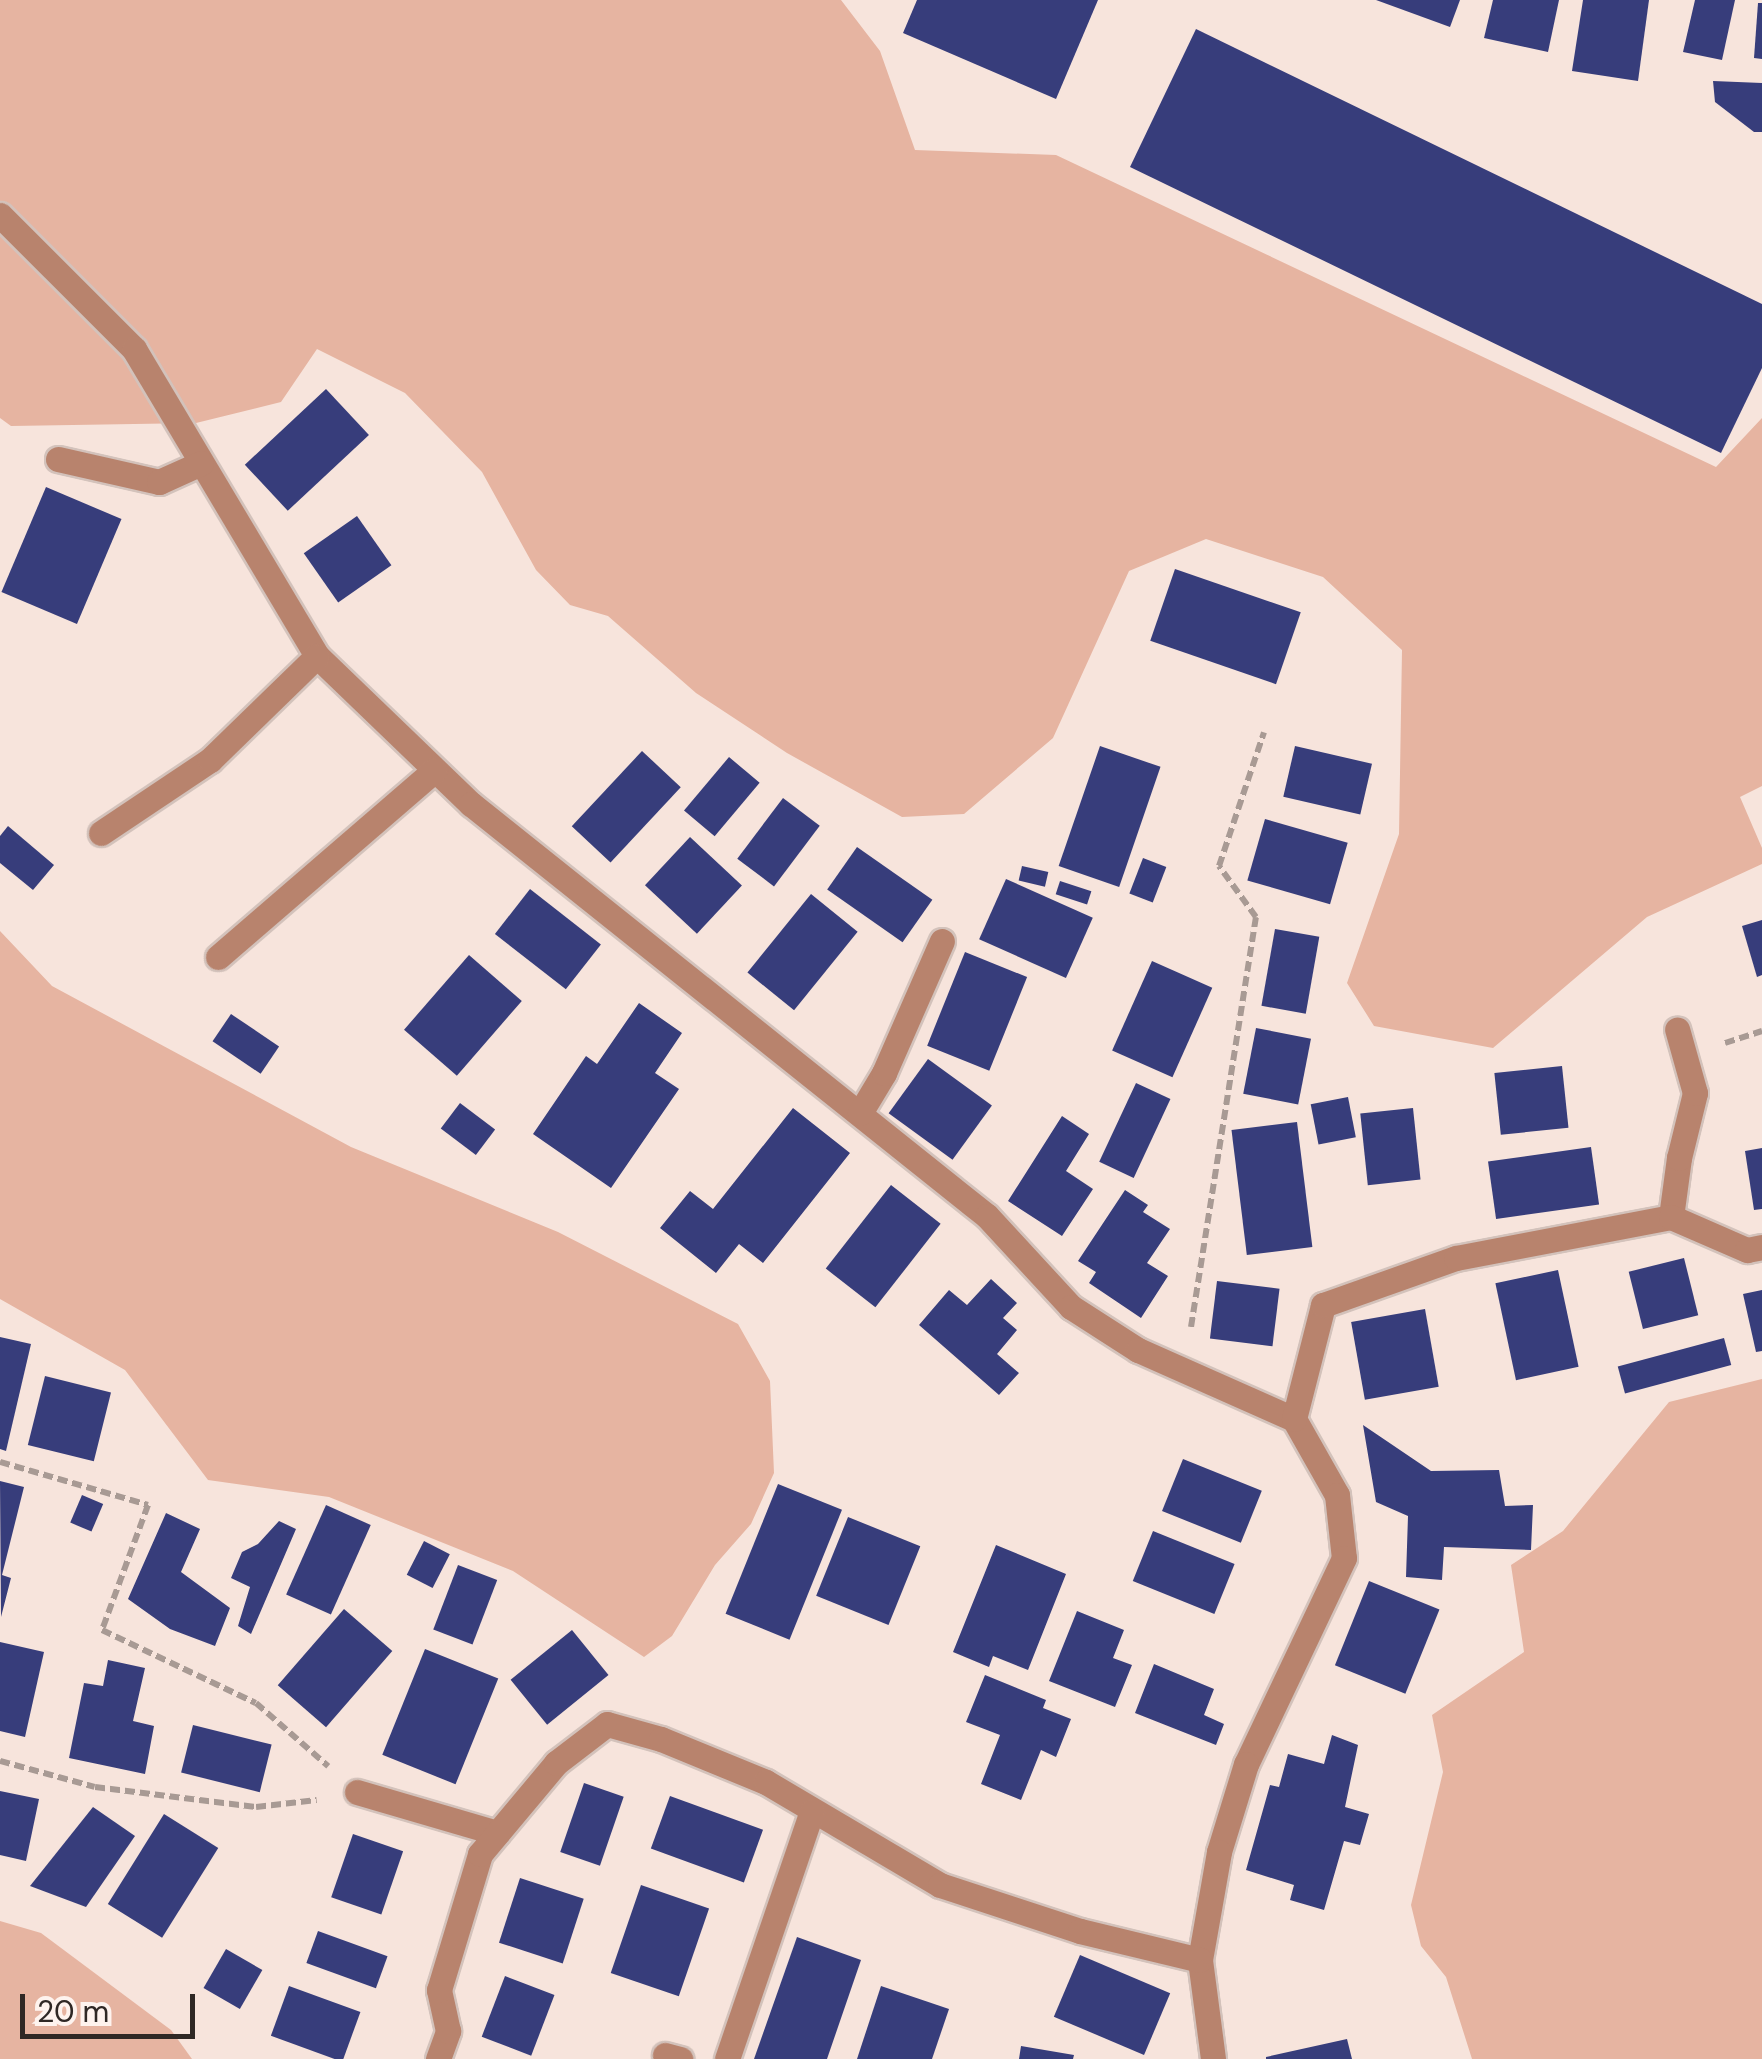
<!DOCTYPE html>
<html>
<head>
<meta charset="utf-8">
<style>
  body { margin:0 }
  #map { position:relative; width:1762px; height:2059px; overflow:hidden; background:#f7e4dc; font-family:"DM Sans",sans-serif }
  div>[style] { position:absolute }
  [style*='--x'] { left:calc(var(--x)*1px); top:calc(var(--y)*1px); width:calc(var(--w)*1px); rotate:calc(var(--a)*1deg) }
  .green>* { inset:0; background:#e6b4a1 }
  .building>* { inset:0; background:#373d7b; transform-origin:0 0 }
  .path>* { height:6px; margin-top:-3px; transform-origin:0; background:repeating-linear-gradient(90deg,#a89a94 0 10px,transparent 0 15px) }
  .roads { filter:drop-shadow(2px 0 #d3c2bb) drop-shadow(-2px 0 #d3c2bb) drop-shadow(0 2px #d3c2bb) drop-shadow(0 -2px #d3c2bb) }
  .minor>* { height:25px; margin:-12.5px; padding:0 12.5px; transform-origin:12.5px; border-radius:12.5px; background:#b8836d }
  span { translate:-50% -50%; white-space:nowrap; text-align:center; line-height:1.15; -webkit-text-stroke:10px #fef3ee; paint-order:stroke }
  .scale { position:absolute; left:20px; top:1994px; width:175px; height:45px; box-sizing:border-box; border:5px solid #2f2825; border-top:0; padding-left:12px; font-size:30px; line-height:35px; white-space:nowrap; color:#2f2825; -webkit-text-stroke:8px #fef3ee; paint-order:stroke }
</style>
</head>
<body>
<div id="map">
  <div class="green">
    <div style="clip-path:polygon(0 0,841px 0,880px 51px,915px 150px,1056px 155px,1716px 467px,1762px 418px,1762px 786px,1740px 797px,1762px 848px,1762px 864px,1647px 917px,1493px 1048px,1374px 1026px,1347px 983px,1399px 834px,1402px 650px,1323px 577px,1206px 539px,1129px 571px,1053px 738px,964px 814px,902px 817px,787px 753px,696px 693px,608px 616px,570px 605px,536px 570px,482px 472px,405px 393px,317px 349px,281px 402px,196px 423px,11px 426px,0 418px)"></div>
    <div style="clip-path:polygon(0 931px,52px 986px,351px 1147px,558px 1232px,738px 1324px,770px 1381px,774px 1473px,751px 1524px,715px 1565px,672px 1636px,644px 1657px,513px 1571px,329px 1497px,208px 1480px,125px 1370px,0 1299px)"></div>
    <div style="clip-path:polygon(1762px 1379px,1762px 2059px,1472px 2059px,1446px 1977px,1421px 1946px,1411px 1905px,1443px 1772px,1432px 1715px,1524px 1652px,1511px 1565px,1563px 1531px,1669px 1402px)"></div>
    <div style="clip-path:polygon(0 1921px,41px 1933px,171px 2030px,192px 2059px,0 2059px)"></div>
  </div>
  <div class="building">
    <div style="clip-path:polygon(917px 0,1098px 0,1056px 99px,903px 33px)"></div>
    <div style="clip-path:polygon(1376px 0,1460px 0,1450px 27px)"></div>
    <div style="clip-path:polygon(1493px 0,1559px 0,1548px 52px,1484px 38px)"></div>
    <div style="clip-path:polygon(1583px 0,1649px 0,1638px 81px,1572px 71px)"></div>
    <div style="clip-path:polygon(1695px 0,1735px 0,1722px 60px,1683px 52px)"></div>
    <div style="clip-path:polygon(1758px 3px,1762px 3px,1762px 59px,1754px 58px)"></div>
    <div style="clip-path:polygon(1196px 29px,1762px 304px,1762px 368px,1721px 453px,1130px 167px)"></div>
    <div style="clip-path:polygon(1713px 81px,1762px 83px,1762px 132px,1754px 132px,1715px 102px)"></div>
    <div style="left:326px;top:389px;width:63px;height:111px;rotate:47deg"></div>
    <div style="left:46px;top:487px;width:82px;height:114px;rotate:23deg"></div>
    <div style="left:357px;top:516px;width:60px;height:65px;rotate:55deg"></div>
    <div style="left:1175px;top:569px;width:133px;height:76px;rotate:19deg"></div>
    <div style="left:1100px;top:746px;width:64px;height:127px;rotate:19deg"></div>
    <div style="left:1295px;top:746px;width:79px;height:52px;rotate:13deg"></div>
    <div style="left:642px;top:751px;width:53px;height:103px;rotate:43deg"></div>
    <div style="left:729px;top:757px;width:40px;height:70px;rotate:40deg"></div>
    <div style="left:783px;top:798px;width:46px;height:76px;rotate:37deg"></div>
    <div style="left:1265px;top:819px;width:86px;height:64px;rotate:16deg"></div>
    <div style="clip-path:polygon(8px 826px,54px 865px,33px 890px,0 863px,0 836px)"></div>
    <div style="left:690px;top:837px;width:71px;height:66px;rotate:43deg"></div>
    <div style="left:857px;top:847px;width:92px;height:52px;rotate:35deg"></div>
    <div style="left:1143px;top:858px;width:25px;height:38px;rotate:21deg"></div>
    <div style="left:1022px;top:866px;width:27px;height:15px;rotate:13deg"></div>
    <div style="left:1006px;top:879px;width:95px;height:66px;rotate:24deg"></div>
    <div style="left:1060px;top:881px;width:33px;height:14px;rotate:18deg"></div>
    <div style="left:530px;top:889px;width:90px;height:57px;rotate:38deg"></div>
    <div style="left:811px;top:894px;width:60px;height:101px;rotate:39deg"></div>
    <div style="clip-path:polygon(1762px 920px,1762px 975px,1757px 977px,1742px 926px)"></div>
    <div style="left:1275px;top:929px;width:45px;height:78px;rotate:10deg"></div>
    <div style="left:965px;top:952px;width:67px;height:101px;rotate:22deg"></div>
    <div style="left:469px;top:955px;width:70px;height:99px;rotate:41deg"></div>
    <div style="left:1152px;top:961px;width:66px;height:98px;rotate:24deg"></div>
    <div style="clip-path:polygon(639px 1003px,682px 1033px,655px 1073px,679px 1089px,611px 1188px,533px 1134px,586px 1056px,597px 1064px)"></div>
    <div style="left:231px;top:1014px;width:58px;height:33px;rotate:34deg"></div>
    <div style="left:1256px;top:1028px;width:56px;height:67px;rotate:11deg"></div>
    <div style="left:928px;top:1059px;width:79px;height:67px;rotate:36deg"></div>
    <div style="left:1562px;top:1066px;width:62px;height:68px;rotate:84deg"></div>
    <div style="left:1136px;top:1083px;width:38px;height:87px;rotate:25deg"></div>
    <div style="left:1348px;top:1097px;width:41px;height:38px;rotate:79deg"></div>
    <div style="left:460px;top:1103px;width:44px;height:32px;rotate:37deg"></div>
    <div style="clip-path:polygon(793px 1108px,850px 1153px,763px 1263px,739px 1244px,716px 1273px,660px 1228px,690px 1191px,713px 1209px)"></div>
    <div style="left:1413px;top:1108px;width:72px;height:53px;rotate:84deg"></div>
    <div style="clip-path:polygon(1062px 1116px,1089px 1134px,1066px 1171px,1093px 1189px,1062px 1236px,1008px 1201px)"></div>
    <div style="left:1297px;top:1122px;width:126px;height:66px;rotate:83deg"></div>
    <div style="left:1591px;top:1147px;width:58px;height:104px;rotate:82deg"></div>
    <div style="clip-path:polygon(1762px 1148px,1762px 1209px,1754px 1210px,1745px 1151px)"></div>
    <div style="left:891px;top:1185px;width:63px;height:106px;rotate:38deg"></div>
    <div style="clip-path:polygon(1125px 1190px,1148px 1205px,1143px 1212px,1170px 1229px,1147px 1263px,1168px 1276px,1141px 1318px,1089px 1283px,1096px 1272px,1078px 1261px)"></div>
    <div style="left:1684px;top:1258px;width:59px;height:57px;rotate:76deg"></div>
    <div style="left:1558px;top:1270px;width:99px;height:64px;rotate:78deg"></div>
    <div style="clip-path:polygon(991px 1279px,1017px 1303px,1003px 1318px,1017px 1330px,997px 1354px,1019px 1373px,999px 1395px,919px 1325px,949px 1290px,967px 1305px)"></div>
    <div style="left:1217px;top:1281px;width:63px;height:58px;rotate:7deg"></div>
    <div style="clip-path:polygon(1762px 1290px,1762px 1351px,1756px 1352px,1743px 1294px)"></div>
    <div style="left:1425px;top:1309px;width:79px;height:75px;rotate:80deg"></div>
    <div style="clip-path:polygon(0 1337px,31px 1344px,6px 1451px,0 1449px)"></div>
    <div style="left:1724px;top:1338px;width:28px;height:110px;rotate:75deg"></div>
    <div style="left:45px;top:1376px;width:68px;height:71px;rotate:14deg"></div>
    <div style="clip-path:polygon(1363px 1425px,1431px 1471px,1499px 1470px,1505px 1506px,1533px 1505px,1531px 1550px,1444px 1547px,1442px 1580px,1406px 1577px,1408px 1516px,1376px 1502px)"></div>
    <div style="left:1183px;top:1459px;width:85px;height:56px;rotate:22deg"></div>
    <div style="clip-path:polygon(0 1481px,24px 1487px,2px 1575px,11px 1578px,1px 1617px)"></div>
    <div style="left:778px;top:1484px;width:69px;height:140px;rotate:22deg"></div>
    <div style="left:82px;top:1495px;width:23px;height:30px;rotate:23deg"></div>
    <div style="left:326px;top:1505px;width:49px;height:98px;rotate:24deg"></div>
    <div style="clip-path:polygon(166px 1513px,200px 1529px,181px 1572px,230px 1608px,215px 1646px,170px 1629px,128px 1599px)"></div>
    <div style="left:848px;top:1517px;width:78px;height:85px;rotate:22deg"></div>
    <div style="clip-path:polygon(279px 1521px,296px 1529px,251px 1634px,238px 1626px,250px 1587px,231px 1578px,242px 1552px,258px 1544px)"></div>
    <div style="left:1153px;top:1531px;width:88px;height:54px;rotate:22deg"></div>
    <div style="left:424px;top:1541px;width:29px;height:38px;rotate:27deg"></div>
    <div style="clip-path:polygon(996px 1545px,1066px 1574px,1028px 1670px,993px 1656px,989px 1667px,953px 1652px)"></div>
    <div style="left:458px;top:1565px;width:42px;height:69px;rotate:21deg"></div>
    <div style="left:1369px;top:1581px;width:76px;height:91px;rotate:22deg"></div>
    <div style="left:344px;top:1609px;width:64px;height:101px;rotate:41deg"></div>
    <div style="clip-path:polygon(1077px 1611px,1124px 1630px,1113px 1658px,1132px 1665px,1115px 1707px,1049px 1681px)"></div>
    <div style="left:572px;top:1630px;width:58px;height:79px;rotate:51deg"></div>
    <div style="clip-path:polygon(0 1642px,44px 1652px,25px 1737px,0 1731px)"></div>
    <div style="left:425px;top:1649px;width:79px;height:114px;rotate:22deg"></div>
    <div style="clip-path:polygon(108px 1660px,145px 1668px,133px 1721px,154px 1726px,145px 1774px,69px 1758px,84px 1683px,103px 1686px)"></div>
    <div style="clip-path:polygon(1154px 1664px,1214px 1689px,1204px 1715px,1224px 1724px,1216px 1745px,1135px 1713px)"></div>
    <div style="clip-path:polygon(985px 1675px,1046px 1700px,1043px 1708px,1071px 1719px,1056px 1757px,1041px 1750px,1021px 1800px,981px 1784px,1000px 1735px,966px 1722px)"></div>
    <div style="left:193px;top:1725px;width:81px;height:49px;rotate:14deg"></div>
    <div style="clip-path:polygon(1332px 1735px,1358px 1745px,1345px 1807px,1369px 1814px,1360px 1845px,1344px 1841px,1324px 1910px,1290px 1900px,1294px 1885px,1246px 1870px,1270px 1785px,1279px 1787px,1288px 1754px,1324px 1764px)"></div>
    <div style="left:584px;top:1783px;width:42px;height:73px;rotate:19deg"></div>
    <div style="clip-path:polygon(0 1791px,39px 1799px,26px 1861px,0 1855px)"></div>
    <div style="left:670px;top:1796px;width:99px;height:56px;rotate:20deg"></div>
    <div style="clip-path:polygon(93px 1807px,135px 1836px,86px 1907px,30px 1886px)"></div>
    <div style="left:164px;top:1814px;width:64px;height:106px;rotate:32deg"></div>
    <div style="left:353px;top:1834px;width:53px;height:67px;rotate:19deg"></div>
    <div style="left:520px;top:1878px;width:67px;height:68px;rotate:18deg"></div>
    <div style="left:641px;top:1885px;width:72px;height:93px;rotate:19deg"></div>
    <div style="left:318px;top:1931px;width:74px;height:34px;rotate:20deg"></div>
    <div style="clip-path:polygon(797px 1937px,861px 1960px,827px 2059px,754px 2059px)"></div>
    <div style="left:226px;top:1949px;width:42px;height:45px;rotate:30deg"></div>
    <div style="left:1080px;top:1955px;width:98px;height:67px;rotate:23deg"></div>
    <div style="left:505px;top:1976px;width:53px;height:65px;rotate:21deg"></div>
    <div style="left:289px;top:1986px;width:76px;height:53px;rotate:20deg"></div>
    <div style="clip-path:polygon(881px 1986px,949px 2009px,932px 2059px,857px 2059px)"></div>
    <div style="clip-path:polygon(1347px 2039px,1352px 2059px,1266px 2059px,1266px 2057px)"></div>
    <div style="clip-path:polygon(1021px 2046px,1074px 2055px,1073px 2059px,1019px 2059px)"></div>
  </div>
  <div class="path">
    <div style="--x:1725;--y:1043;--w:39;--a:-18"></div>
    <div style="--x:1191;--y:1327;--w:415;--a:-81"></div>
    <div style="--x:1256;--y:917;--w:63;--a:-126"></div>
    <div style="--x:1219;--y:866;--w:141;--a:-71.4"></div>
    <div style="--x:0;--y:1462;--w:154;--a:16.2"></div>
    <div style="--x:148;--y:1505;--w:133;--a:110.2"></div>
    <div style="--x:102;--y:1630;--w:170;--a:25.4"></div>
    <div style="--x:256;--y:1703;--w:96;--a:41.2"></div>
    <div style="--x:0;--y:1761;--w:98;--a:15.3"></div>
    <div style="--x:95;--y:1787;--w:162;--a:7.1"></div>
    <div style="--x:256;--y:1807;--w:61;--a:-6.5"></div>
  </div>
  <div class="roads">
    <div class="minor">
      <div style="--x:0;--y:215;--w:190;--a:45"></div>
      <div style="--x:134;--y:349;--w:357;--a:59.2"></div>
      <div style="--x:317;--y:656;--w:214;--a:43.9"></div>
      <div style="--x:471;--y:804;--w:660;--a:38.61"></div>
      <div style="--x:987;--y:1216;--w:124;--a:47.3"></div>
      <div style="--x:1071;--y:1307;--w:80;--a:32.7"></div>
      <div style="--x:1138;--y:1350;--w:171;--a:23.9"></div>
      <div style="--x:1294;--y:1419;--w:87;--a:60.5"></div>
      <div style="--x:1337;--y:1495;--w:63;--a:83.7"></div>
      <div style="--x:1344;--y:1558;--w:228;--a:115.4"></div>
      <div style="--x:1246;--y:1764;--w:92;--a:107.1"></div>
      <div style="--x:1219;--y:1852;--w:110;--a:100"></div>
      <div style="--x:1200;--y:1960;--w:100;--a:82.5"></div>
      <div style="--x:58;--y:459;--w:104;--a:12.8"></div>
      <div style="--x:159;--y:482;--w:46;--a:-24.3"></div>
      <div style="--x:101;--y:833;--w:131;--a:-33.8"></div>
      <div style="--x:210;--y:760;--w:149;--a:-44.2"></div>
      <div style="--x:218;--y:957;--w:286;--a:-40.8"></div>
      <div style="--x:860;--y:1113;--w:47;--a:-59"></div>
      <div style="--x:884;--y:1073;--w:144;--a:-66.3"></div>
      <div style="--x:1671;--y:1217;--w:60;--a:-82.3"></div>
      <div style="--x:1679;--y:1158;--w:67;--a:-76.2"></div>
      <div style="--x:1695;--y:1093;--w:66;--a:-105.7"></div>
      <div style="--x:1294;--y:1419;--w:118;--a:-75.7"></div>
      <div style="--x:1323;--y:1305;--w:141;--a:-19.5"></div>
      <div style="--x:1456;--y:1258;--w:219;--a:-10.8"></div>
      <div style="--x:1671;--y:1217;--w:83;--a:23.5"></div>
      <div style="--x:1747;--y:1250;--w:15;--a:-11"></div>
      <div style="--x:357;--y:1792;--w:146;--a:16.3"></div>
      <div style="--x:665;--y:2055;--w:16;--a:15"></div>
      <div style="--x:438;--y:2059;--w:30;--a:-70"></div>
      <div style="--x:448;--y:2031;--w:42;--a:-102.4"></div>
      <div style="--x:439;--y:1990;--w:142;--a:-73.2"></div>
      <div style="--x:480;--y:1854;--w:119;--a:-50.1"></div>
      <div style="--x:556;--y:1763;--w:64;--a:-37.4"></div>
      <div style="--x:607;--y:1724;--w:56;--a:15.5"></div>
      <div style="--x:661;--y:1739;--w:113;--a:22.3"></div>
      <div style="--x:766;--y:1782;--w:202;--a:30.6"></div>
      <div style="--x:940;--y:1885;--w:147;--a:18.2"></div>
      <div style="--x:1080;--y:1931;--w:123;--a:13.6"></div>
      <div style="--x:727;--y:2059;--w:262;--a:-71.1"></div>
    </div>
  </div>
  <div class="scale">20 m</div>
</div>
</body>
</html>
